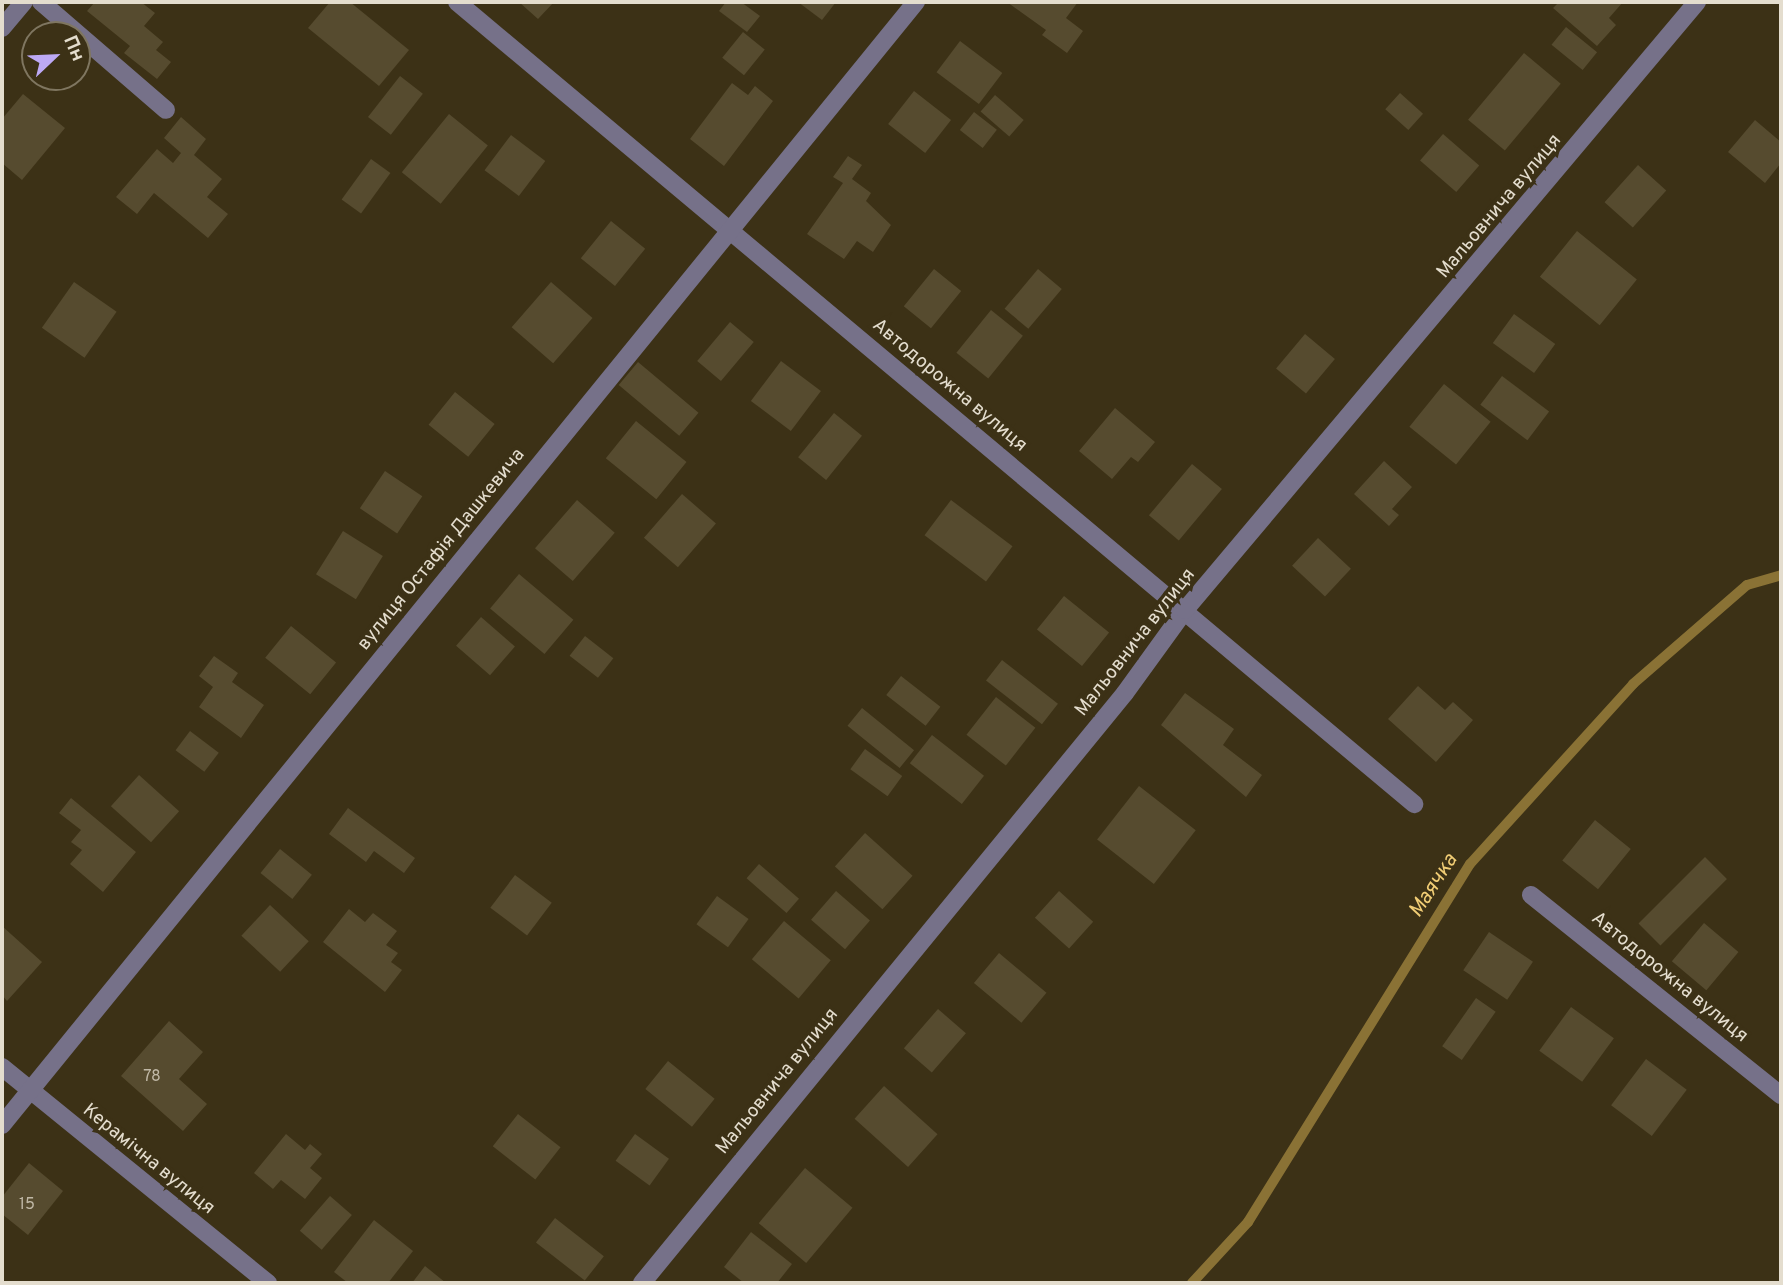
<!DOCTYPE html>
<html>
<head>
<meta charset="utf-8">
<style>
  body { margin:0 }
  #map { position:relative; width:1783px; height:1285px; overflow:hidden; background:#3c3116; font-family:Overpass,sans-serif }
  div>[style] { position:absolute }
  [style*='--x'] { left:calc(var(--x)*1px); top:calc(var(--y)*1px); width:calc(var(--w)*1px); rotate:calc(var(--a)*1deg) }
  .stream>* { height:10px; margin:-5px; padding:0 5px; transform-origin:5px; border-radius:5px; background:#8a7235 }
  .building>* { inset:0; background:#564b2f; transform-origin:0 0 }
  .minor>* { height:18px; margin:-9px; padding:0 9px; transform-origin:9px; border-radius:9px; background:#767189 }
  span { translate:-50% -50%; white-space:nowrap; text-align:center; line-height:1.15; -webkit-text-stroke:7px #3c3116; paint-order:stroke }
  .number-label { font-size:16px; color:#c0b8a6 }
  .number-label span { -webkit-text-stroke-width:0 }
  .street-label { font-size:19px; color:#e4ddce }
  .water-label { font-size:21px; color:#f1cd75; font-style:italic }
  .frame { position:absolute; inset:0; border:4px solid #e4ddce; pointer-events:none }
  .north { position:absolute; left:21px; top:21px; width:70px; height:70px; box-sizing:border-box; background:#3c3116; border:2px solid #7f7660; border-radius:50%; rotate:67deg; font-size:19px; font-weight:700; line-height:28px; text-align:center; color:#e4ddce }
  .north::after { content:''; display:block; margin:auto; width:24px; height:32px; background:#bda9f5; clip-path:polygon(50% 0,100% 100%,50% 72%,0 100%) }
</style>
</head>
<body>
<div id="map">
  <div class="stream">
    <div style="--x:1192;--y:1283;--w:83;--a:-47.4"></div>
    <div style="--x:1248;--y:1222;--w:421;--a:-58.2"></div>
    <div style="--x:1470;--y:864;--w:243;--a:-47.8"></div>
    <div style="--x:1633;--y:684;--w:151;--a:-41"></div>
    <div style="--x:1747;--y:585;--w:35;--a:-16"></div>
  </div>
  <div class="building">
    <div style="clip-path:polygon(95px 2px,141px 2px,155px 13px,144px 26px,163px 42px,156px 50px,171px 62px,157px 79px,124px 53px,130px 46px,87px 11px)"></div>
    <div style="clip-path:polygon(330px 2px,350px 2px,409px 50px,379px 86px,308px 28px)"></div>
    <div style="clip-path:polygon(519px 2px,554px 2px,538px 19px)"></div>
    <div style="clip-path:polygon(726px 2px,741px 2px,760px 16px,747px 32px,719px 11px)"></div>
    <div style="clip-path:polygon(798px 2px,836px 2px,822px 20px)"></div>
    <div style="clip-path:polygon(1007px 2px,1078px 2px,1066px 18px,1083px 31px,1067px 53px,1042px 35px,1046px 30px)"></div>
    <div style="clip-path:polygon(1559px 2px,1623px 2px,1609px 18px,1616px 25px,1597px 46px,1553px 8px)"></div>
    <div style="left:1566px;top:27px;width:40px;height:23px;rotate:39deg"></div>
    <div style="left:743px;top:32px;width:28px;height:33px;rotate:39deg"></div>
    <div style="left:960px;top:41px;width:53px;height:39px;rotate:37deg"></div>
    <div style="left:1524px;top:53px;width:48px;height:87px;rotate:40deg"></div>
    <div style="left:400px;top:76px;width:29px;height:52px;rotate:38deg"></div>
    <div style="clip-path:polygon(732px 83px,748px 95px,755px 86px,773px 101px,724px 166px,690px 139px)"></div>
    <div style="left:914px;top:91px;width:47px;height:42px;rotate:38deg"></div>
    <div style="left:1400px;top:93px;width:31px;height:22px;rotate:42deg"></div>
    <div style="clip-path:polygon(23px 94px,65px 128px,22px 180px,2px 163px,2px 119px)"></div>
    <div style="left:995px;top:95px;width:38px;height:22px;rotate:41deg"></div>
    <div style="left:974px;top:112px;width:29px;height:23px;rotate:38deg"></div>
    <div style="left:449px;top:114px;width:50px;height:75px;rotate:39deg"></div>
    <div style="clip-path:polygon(181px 117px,206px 139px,194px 155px,222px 179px,207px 197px,228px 214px,208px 238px,154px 193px,137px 214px,116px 197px,157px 149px,173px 163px,181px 153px,164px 138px)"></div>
    <div style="clip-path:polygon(1755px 120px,1781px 142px,1781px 163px,1765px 183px,1728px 152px)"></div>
    <div style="left:1443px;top:134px;width:48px;height:35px;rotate:41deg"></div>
    <div style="left:511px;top:135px;width:43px;height:44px;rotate:37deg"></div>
    <div style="clip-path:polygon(848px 156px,862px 165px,852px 179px,871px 193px,866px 201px,891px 225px,873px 252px,857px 241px,844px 259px,807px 234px,843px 183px,833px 177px)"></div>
    <div style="left:371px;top:159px;width:24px;height:50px;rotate:36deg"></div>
    <div style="left:1638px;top:165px;width:38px;height:50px;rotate:42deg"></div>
    <div style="left:611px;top:221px;width:44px;height:48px;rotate:39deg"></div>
    <div style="left:1577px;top:231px;width:77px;height:59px;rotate:39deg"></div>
    <div style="left:934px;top:269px;width:35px;height:48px;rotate:39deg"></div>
    <div style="left:1038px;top:269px;width:31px;height:52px;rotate:40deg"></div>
    <div style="left:74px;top:282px;width:52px;height:56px;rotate:35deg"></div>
    <div style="left:551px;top:282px;width:55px;height:60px;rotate:41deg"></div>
    <div style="left:991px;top:310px;width:41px;height:55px;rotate:39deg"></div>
    <div style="left:1514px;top:314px;width:51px;height:36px;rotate:36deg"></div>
    <div style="left:730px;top:322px;width:31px;height:51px;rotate:40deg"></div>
    <div style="left:1305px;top:334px;width:39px;height:45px;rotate:40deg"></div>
    <div style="left:781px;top:361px;width:50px;height:50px;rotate:37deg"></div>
    <div style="left:638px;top:362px;width:79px;height:30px;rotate:40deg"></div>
    <div style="left:1502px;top:376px;width:59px;height:36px;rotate:37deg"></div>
    <div style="left:1444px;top:384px;width:60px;height:55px;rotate:39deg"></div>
    <div style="left:455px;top:392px;width:51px;height:42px;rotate:39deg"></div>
    <div style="clip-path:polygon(1115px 408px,1155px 442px,1138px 462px,1131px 457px,1112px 479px,1079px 451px)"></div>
    <div style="left:834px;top:413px;width:36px;height:57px;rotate:39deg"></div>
    <div style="left:636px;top:421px;width:65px;height:48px;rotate:39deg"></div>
    <div style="clip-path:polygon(1384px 461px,1412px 487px,1392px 509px,1399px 515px,1389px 526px,1354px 494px)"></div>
    <div style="left:1192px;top:464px;width:39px;height:67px;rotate:40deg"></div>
    <div style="left:385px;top:471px;width:45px;height:45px;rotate:34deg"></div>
    <div style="left:682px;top:494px;width:45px;height:58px;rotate:41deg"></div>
    <div style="left:577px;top:500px;width:50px;height:64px;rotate:41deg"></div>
    <div style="left:951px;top:500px;width:77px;height:44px;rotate:37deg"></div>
    <div style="left:343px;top:531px;width:47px;height:51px;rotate:32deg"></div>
    <div style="left:1318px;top:538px;width:45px;height:38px;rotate:43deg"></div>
    <div style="left:519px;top:574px;width:71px;height:45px;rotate:40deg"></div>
    <div style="left:1064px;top:596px;width:58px;height:43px;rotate:39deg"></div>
    <div style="left:481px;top:617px;width:45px;height:38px;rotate:41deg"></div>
    <div style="left:291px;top:626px;width:58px;height:41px;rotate:39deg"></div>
    <div style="left:585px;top:636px;width:36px;height:25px;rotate:38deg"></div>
    <div style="clip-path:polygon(214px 656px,238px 673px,232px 682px,264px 705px,241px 738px,199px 707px,213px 687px,199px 676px)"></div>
    <div style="left:1002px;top:660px;width:71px;height:26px;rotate:38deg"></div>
    <div style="left:901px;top:676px;width:50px;height:24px;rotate:38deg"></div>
    <div style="clip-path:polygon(1418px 686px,1445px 710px,1453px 702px,1473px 720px,1436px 762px,1388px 719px)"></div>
    <div style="clip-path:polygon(1185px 693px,1234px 729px,1223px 745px,1262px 775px,1246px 797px,1161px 725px)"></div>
    <div style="left:996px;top:697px;width:50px;height:48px;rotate:38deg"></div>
    <div style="left:862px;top:708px;width:67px;height:23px;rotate:39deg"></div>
    <div style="left:190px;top:731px;width:36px;height:24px;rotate:37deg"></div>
    <div style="left:932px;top:735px;width:66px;height:36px;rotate:38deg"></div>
    <div style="left:865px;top:749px;width:46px;height:25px;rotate:36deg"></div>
    <div style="left:139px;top:775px;width:54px;height:42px;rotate:42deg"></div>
    <div style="left:1139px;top:786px;width:72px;height:68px;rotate:38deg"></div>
    <div style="clip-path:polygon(71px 798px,136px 852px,103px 892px,70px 864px,82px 850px,71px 842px,81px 830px,59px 813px)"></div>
    <div style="clip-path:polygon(348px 808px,415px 858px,404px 873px,374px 851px,366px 862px,329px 834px)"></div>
    <div style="left:1595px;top:820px;width:46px;height:52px;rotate:39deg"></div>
    <div style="left:865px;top:833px;width:64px;height:45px;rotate:42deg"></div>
    <div style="left:280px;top:849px;width:41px;height:31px;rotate:39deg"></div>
    <div style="left:1705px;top:857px;width:31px;height:94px;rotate:45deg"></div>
    <div style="left:759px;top:864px;width:53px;height:19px;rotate:41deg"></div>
    <div style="left:515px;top:875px;width:46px;height:41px;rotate:37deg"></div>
    <div style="left:836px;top:891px;width:45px;height:38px;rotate:41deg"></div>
    <div style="left:1059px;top:891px;width:46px;height:36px;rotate:42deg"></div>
    <div style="left:717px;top:896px;width:39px;height:35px;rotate:36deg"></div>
    <div style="left:270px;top:905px;width:53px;height:42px;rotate:43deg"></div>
    <div style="clip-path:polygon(349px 909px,365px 922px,373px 913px,397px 931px,386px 945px,398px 953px,391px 962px,402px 970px,385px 992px,323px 942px)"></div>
    <div style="left:784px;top:921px;width:61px;height:50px;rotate:40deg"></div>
    <div style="left:1704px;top:923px;width:45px;height:50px;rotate:40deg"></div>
    <div style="clip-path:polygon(2px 926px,42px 962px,7px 1001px,2px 995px)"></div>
    <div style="left:1489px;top:932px;width:53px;height:46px;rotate:34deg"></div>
    <div style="left:999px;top:953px;width:62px;height:39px;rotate:40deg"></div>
    <div style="left:1476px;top:998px;width:24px;height:59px;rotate:35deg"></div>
    <div style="left:1571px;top:1007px;width:53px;height:54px;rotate:36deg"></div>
    <div style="left:938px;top:1009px;width:37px;height:52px;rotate:41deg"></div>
    <div style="clip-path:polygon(169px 1021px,203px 1052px,179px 1079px,207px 1104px,183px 1131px,121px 1076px)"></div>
    <div style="left:1646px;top:1059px;width:51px;height:58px;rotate:37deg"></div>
    <div style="left:668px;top:1061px;width:60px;height:36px;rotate:39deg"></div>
    <div style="left:884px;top:1086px;width:72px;height:44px;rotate:42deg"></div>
    <div style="left:518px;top:1114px;width:54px;height:41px;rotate:38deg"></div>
    <div style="clip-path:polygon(286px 1134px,305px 1150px,310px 1144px,322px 1154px,310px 1168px,322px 1178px,305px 1199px,281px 1180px,273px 1189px,254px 1173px)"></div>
    <div style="left:635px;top:1134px;width:42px;height:33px;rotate:36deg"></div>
    <div style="clip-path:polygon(29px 1163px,63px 1191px,28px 1235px,2px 1214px,2px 1197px)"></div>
    <div style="left:805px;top:1168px;width:62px;height:72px;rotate:40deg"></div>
    <div style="left:330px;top:1196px;width:29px;height:46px;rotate:41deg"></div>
    <div style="left:555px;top:1218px;width:62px;height:31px;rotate:38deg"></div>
    <div style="clip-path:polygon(374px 1220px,413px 1251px,388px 1283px,348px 1283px,334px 1272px)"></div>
    <div style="clip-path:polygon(751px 1232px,792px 1264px,777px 1283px,744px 1283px,724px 1267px)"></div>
    <div style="clip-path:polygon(425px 1266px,446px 1283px,412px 1283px)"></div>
  </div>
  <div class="minor">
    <div style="--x:41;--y:2;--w:165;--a:40.8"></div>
    <div style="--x:457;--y:2;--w:1249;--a:39.96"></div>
    <div style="--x:2;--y:28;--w:34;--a:-50"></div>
    <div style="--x:1531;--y:895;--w:320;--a:38.7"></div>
    <div style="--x:2;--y:1067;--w:343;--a:39.1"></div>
    <div style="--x:2;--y:1125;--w:1448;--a:-50.86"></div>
    <div style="--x:642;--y:1283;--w:762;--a:-50.69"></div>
    <div style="--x:1125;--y:693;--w:102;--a:-54.1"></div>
    <div style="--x:1185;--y:610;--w:795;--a:-49.9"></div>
  </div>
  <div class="number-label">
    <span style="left:152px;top:1077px">78</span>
    <span style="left:27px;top:1205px">15</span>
  </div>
  <div class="street-label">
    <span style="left:1500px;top:207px;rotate:-50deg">Мальовнича вулиця</span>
    <span style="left:949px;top:386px;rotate:40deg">Автодорожна вулиця</span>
    <span style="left:442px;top:550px;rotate:-51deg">вулиця Остафія Дашкевича</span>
    <span style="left:1136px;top:643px;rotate:-52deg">Мальовнича вулиця</span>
    <span style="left:1669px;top:978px;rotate:39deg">Автодорожна вулиця</span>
    <span style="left:778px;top:1082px;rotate:-51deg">Мальовнича вулиця</span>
    <span style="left:148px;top:1160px;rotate:39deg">Керамічна вулиця</span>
  </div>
  <div class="water-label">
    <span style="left:1434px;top:886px;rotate:-57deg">Маячка</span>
  </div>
  <div class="frame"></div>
  <div class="north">Пн</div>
</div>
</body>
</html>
